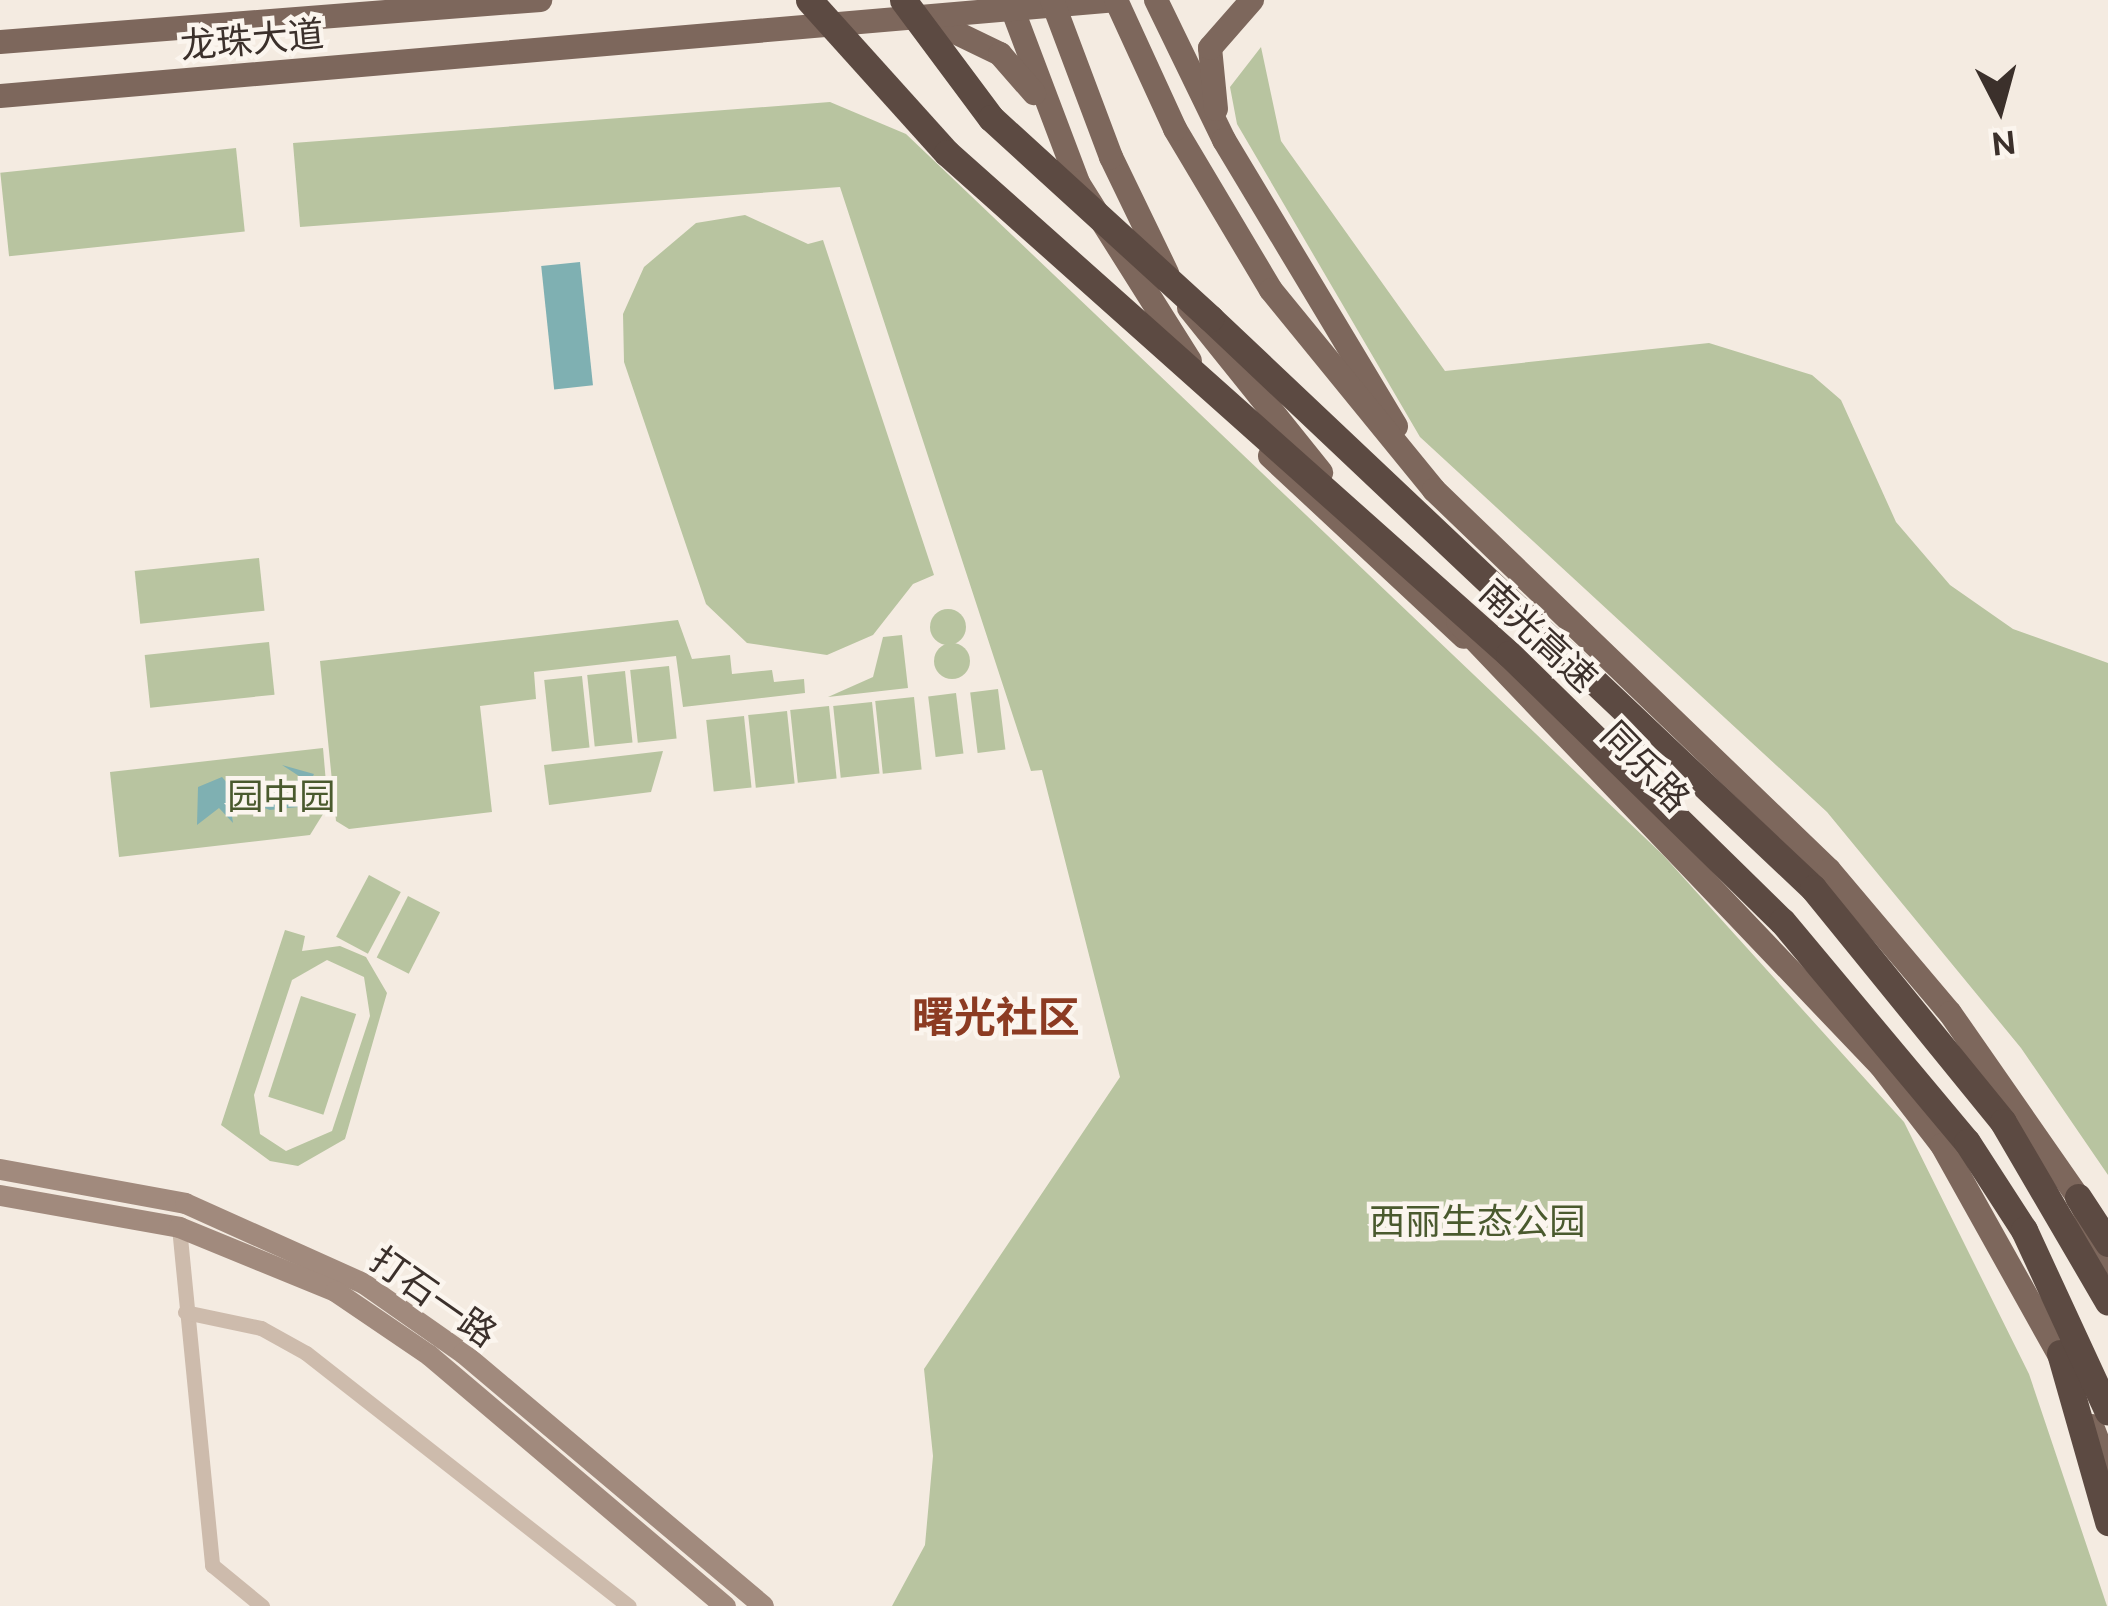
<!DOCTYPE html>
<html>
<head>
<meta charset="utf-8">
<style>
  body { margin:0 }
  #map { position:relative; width:2108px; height:1606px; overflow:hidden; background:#f4ebe1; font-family:Ubuntu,"Noto Sans SC",sans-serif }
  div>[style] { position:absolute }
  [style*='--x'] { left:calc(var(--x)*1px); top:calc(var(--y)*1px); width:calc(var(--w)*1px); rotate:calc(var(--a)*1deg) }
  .green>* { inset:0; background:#b8c4a0; transform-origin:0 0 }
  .round { border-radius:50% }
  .water>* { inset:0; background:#7fb0b2; transform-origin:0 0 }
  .street>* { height:15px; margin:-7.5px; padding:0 7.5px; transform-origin:7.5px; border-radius:7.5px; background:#cdbbac }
  .secondary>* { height:21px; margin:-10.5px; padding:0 10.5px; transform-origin:10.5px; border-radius:10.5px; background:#a18a7d }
  .primary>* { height:24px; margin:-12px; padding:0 12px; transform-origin:12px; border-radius:12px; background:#7d675c }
  .highway>* { height:27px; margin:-13.5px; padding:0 13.5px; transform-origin:13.5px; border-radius:13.5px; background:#5c4a42 }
  .primary-bridge>* { height:24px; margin:-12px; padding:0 12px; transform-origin:12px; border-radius:12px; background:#7d675c }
  .highway-bridge>* { height:27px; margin:-13.5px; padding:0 13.5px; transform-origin:13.5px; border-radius:13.5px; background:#5c4a42 }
  span { translate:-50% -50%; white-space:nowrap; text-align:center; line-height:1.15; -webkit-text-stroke:9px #fbf5ee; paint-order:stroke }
  .street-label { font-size:36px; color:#3b302b }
  .park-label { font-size:36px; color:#4a5a2e }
  .quarter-label { font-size:42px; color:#8c3b22; font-weight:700 }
  .north { position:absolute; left:1940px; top:48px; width:120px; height:120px; -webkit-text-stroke:9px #fbf5ee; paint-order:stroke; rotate:174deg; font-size:33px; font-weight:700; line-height:48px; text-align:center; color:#3b302b }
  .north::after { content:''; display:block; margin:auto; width:42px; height:54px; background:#3b302b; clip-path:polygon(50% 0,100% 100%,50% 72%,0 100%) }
</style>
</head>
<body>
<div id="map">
  <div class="green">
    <div style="clip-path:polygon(1261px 47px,1281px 141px,1445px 371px,1709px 343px,1812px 375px,1841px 400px,1896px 522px,1950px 585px,2013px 629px,2108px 663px,2108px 1175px,2021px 1048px,1827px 812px,1420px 437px,1237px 124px,1230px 87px)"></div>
    <div style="clip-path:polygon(830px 102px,906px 134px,1663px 855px,1904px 1122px,2029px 1374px,2107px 1606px,892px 1606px,925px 1545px,933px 1456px,924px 1369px,1120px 1077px,1042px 770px,1031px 771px,840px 187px,300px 227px,293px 143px)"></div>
    <div style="left:236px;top:148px;width:84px;height:237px;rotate:84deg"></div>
    <div style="clip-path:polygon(745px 215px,808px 244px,823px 240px,934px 575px,913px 584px,873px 635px,827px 655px,747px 643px,706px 604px,624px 362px,623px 314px,644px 267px,696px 223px)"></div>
    <div style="left:259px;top:558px;width:53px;height:125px;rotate:84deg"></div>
    <div class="round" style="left:930px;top:609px;width:36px;height:36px"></div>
    <div style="clip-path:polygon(678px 620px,692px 659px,730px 655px,732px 674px,772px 670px,774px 682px,804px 679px,805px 693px,683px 707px,676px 656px,534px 672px,536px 699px,480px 706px,492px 812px,349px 829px,336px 821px,320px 661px)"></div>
    <div style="clip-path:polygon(902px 635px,908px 688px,828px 697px,873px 677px,883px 637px)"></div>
    <div style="left:269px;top:642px;width:53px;height:125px;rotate:84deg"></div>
    <div class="round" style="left:934px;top:643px;width:36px;height:36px"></div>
    <div style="left:669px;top:666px;width:73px;height:39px;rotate:84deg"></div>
    <div style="left:625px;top:671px;width:72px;height:38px;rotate:84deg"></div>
    <div style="left:582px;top:676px;width:72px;height:38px;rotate:84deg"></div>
    <div style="left:998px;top:689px;width:61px;height:28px;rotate:83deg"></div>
    <div style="left:956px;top:693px;width:61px;height:28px;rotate:83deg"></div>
    <div style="left:914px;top:697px;width:73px;height:39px;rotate:84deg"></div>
    <div style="left:872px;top:702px;width:72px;height:39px;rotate:84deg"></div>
    <div style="left:829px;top:706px;width:73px;height:39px;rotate:84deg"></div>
    <div style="left:787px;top:711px;width:73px;height:39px;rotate:84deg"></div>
    <div style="left:744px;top:716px;width:72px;height:38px;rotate:84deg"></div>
    <div style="clip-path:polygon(323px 748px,328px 806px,310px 835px,119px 857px,110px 772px)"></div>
    <div style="clip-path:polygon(663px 751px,651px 792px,549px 805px,544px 765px)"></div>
    <div style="left:369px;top:875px;width:36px;height:70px;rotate:28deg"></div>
    <div style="left:408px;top:896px;width:36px;height:69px;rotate:27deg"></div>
    <div style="clip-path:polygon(evenodd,285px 930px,305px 936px,302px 951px,340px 946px,366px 957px,387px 993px,345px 1139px,298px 1166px,270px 1161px,221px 1125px,285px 930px,327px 960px,364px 977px,370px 1016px,332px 1131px,286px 1151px,260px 1134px,254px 1095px,292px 980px,327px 960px)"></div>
    <div style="left:301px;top:996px;width:58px;height:106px;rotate:18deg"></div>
  </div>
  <div class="water">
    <div style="left:580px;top:262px;width:124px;height:39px;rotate:84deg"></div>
    <div style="clip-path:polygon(282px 765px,314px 774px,298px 807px,270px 810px,229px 795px,233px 823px,219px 808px,197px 825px,198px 787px,222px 777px,235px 792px,263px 788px,288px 804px,299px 776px)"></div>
  </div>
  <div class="street">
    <div style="--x:179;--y:1227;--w:340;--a:84.4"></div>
    <div style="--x:212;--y:1565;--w:65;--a:39.4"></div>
    <div style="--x:185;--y:1312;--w:78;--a:11.9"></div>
    <div style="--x:261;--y:1328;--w:51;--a:29.1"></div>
    <div style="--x:306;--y:1353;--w:410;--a:38.1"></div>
  </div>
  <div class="secondary">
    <div style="--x:0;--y:1169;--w:188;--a:10.4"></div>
    <div style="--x:185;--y:1203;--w:195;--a:24.2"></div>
    <div style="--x:363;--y:1283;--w:122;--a:35"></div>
    <div style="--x:463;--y:1353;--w:392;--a:40.1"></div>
    <div style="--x:0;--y:1195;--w:182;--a:10.1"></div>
    <div style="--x:179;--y:1227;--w:169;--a:22.3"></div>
    <div style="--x:335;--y:1291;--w:114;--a:34.2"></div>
    <div style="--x:429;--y:1355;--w:388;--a:40.3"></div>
  </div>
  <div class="primary">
    <div style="--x:1009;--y:0;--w:196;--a:69.3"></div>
    <div style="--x:1078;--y:183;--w:210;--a:57.8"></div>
    <div style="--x:1156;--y:0;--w:156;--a:64.1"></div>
    <div style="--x:1224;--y:140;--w:334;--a:59"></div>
    <div style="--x:938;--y:24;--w:69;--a:25.8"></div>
    <div style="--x:1000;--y:54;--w:52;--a:48.9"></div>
    <div style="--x:0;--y:42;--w:542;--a:-4.45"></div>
    <div style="--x:0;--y:96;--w:1121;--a:-4.91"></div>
    <div style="--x:1216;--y:109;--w:61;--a:-95.6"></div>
    <div style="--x:1210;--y:48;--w:64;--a:-48.8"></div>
    <div style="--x:1175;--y:129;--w:187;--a:59.2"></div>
    <div style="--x:1271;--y:290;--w:258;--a:50.8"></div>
    <div style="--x:1434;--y:490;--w:548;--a:43.89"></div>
    <div style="--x:1829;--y:870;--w:187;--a:49.8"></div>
    <div style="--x:1950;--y:1013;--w:224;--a:55.2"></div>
    <div style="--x:2078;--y:1197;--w:72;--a:65.2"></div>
    <div style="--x:1111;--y:157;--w:129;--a:64.2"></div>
    <div style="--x:1189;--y:308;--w:211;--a:51.2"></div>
    <div style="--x:1270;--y:456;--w:265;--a:43"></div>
    <div style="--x:1458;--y:622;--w:613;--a:46.39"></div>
    <div style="--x:1881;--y:1066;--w:100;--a:52.3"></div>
    <div style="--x:1942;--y:1145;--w:254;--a:60.8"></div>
    <div style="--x:2092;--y:1426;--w:45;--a:69.1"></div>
  </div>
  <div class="highway">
    <div style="--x:1210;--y:318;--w:830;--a:43.39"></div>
    <div style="--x:1813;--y:888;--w:301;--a:50.9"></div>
    <div style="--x:2003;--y:1122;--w:208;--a:59.7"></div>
    <div style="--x:2078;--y:1197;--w:55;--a:56.9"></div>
    <div style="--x:2060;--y:1353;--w:176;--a:74.1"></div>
  </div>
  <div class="primary-bridge">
    <div style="--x:1052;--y:0;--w:168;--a:69.4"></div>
    <div style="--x:1116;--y:0;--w:142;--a:65.4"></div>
  </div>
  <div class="highway-bridge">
    <div style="--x:809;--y:0;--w:206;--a:48"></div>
    <div style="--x:947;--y:153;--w:753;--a:41.72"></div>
    <div style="--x:1509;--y:654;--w:382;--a:44.4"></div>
    <div style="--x:1782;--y:921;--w:288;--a:50.1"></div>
    <div style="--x:1967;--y:1142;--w:105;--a:57.1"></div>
    <div style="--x:2024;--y:1230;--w:200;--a:65.2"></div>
    <div style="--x:903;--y:0;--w:147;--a:53.3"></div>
    <div style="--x:991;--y:118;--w:297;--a:42.4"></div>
  </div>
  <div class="street-label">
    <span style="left:252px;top:39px;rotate:-5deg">龙珠大道</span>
    <span style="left:1539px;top:635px;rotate:43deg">南光高速</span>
    <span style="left:1646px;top:766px;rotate:46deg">同乐路</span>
    <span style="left:434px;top:1296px;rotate:35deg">打石一路</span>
  </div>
  <div class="park-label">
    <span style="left:281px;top:796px">园中园</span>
    <span style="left:1477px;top:1221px">西丽生态公园</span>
  </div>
  <div class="quarter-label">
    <span style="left:996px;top:1017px">曙光社区</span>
  </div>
  <div class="north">N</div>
</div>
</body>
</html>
